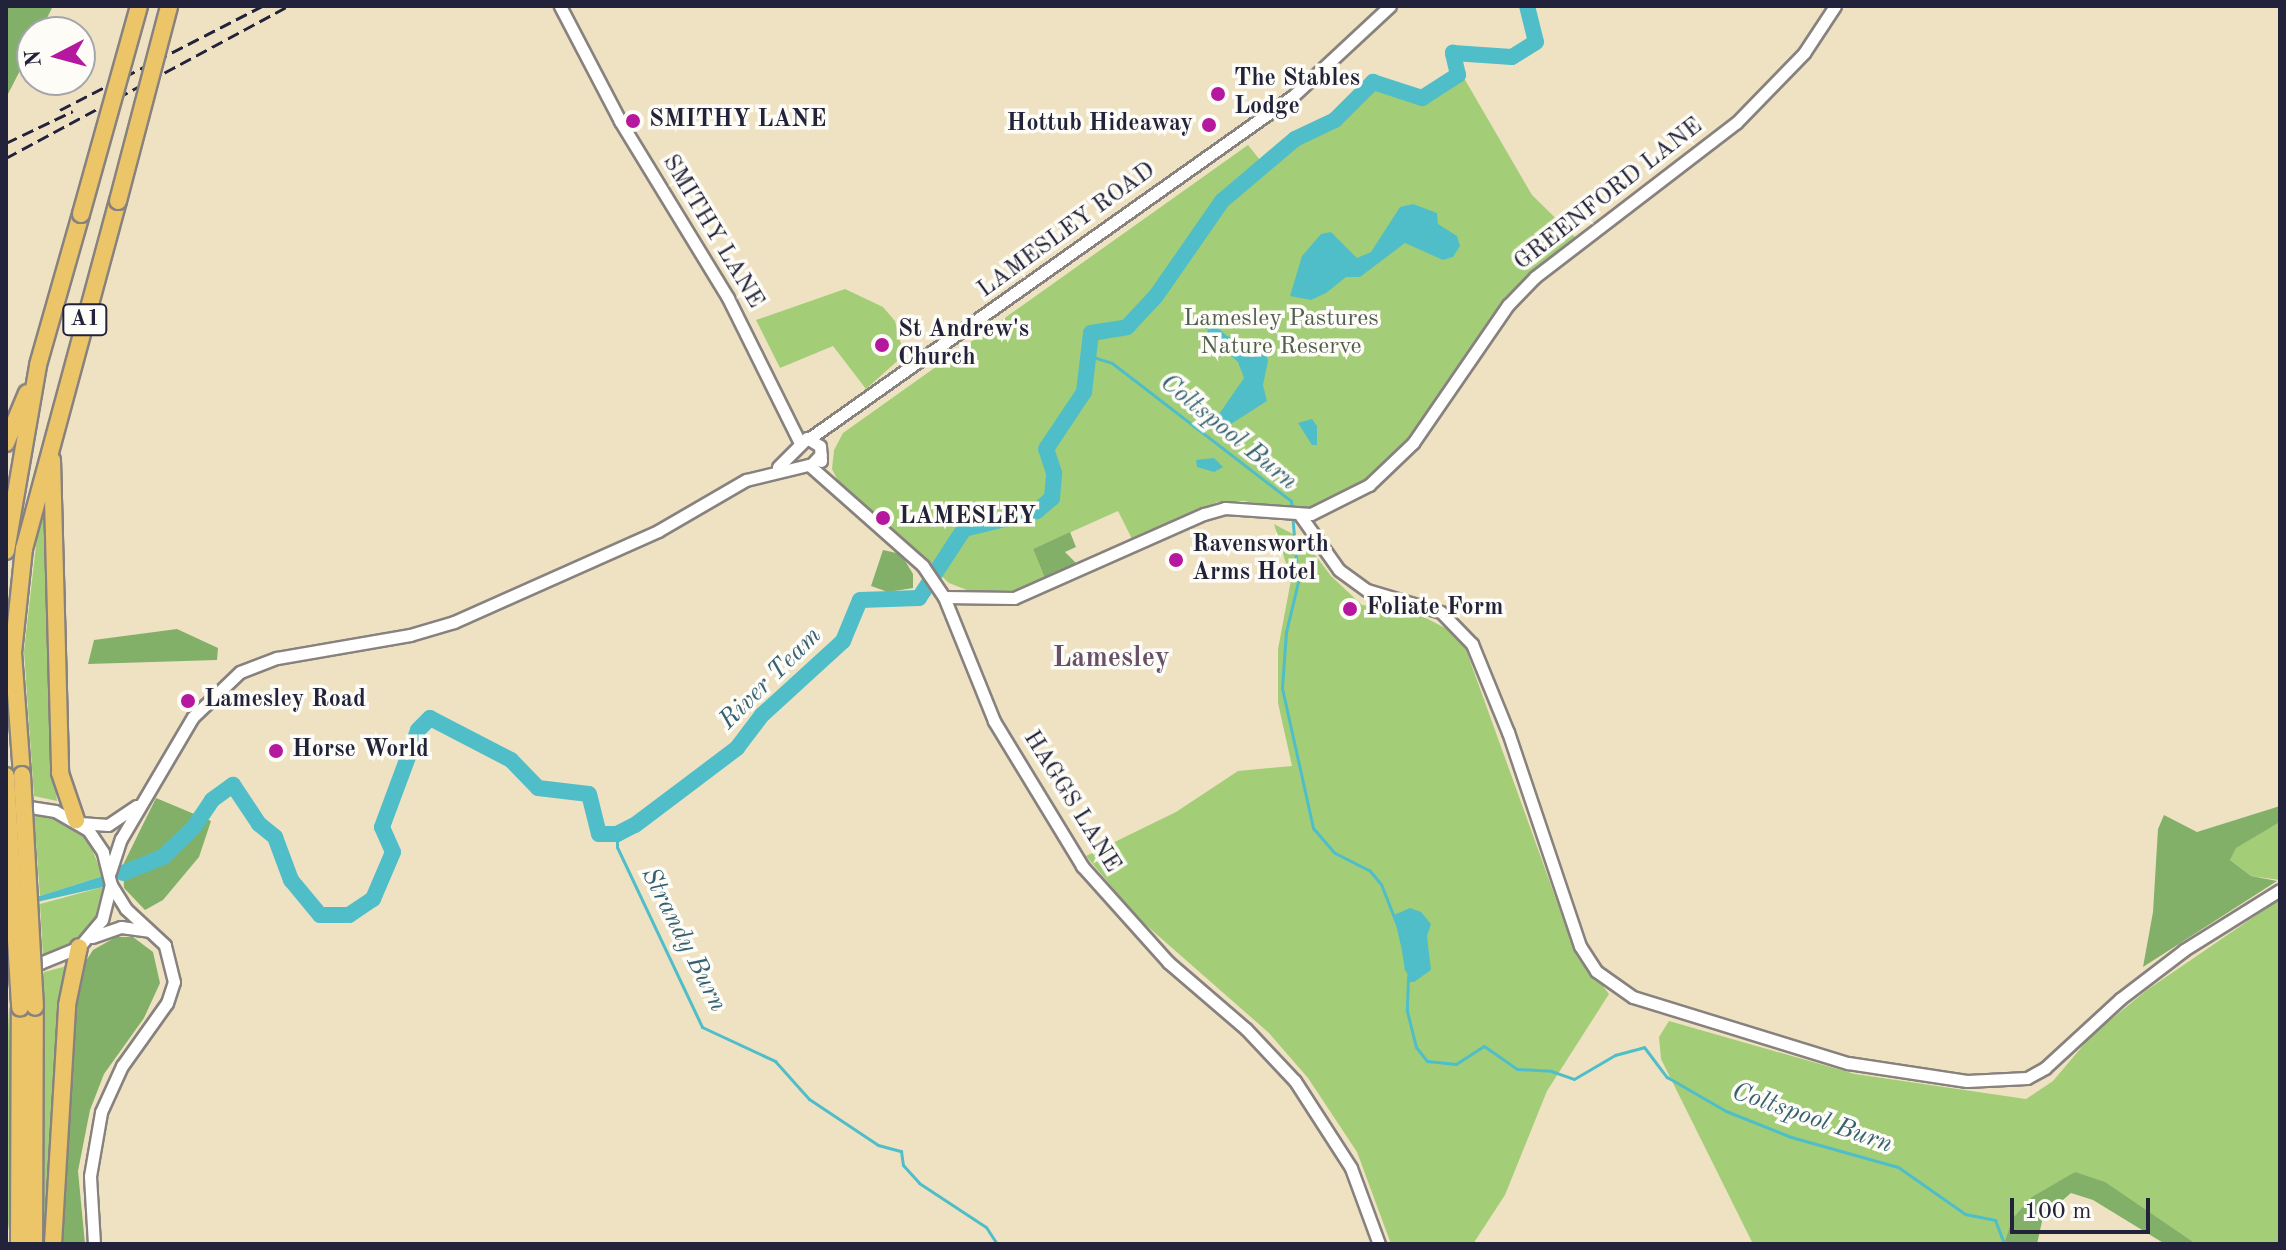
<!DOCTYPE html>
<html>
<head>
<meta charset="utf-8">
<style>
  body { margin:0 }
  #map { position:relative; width:2286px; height:1250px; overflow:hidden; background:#efe2c3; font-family:"Old Standard TT",serif }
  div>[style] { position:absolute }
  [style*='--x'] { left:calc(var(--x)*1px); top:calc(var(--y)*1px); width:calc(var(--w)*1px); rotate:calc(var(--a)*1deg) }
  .green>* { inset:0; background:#a4cd78 }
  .forest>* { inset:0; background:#83b068 }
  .water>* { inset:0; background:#50bec8 }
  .stream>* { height:3px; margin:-1.5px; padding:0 1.5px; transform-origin:1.5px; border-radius:1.5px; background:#50bec8 }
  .river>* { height:16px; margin:-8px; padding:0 8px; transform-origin:8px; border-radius:8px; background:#50bec8 }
  .roads { filter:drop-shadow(2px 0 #88827f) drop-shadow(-2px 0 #88827f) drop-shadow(0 2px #88827f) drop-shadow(0 -2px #88827f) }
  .minor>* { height:11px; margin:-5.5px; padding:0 5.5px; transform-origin:5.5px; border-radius:5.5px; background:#fff }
  .highway>* { height:16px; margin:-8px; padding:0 8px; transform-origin:8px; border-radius:8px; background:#ecc569 }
  .rail>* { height:3px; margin-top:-1.5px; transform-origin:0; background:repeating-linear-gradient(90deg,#22223b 0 12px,transparent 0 18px) }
  .bridges { filter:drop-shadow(2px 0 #88827f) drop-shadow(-2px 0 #88827f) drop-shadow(0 2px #88827f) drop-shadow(0 -2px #88827f) }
  .highway-bridge>* { height:16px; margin:-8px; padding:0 8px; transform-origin:8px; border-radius:8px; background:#ecc569 }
  .dots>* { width:22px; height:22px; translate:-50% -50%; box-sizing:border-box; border:4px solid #fdfcf7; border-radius:50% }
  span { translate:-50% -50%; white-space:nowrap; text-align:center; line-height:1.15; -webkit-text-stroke:7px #fdfcf7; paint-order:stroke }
  .shield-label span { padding:2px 6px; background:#fdfcf7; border:2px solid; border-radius:6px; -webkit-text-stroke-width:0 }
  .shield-label { font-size:22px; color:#22223b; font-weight:700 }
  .poi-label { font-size:24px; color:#22223b; font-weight:700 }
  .left { translate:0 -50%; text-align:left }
  .right { translate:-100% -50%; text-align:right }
  .street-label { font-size:24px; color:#22223b }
  .park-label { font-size:24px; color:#505e50 }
  .water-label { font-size:26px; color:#346073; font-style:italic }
  .quarter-label { font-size:28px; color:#685168; font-weight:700 }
  .frame { position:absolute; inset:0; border:8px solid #22223b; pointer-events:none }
  .north { position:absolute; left:16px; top:16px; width:80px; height:80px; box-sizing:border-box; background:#fdfcf7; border:2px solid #a5a5ac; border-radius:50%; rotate:264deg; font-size:22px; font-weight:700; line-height:32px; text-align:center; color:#22223b }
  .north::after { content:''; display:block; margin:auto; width:28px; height:36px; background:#b5179e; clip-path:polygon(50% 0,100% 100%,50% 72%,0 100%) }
  .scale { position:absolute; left:2010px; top:1198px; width:140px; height:36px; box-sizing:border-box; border:4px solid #22223b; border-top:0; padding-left:10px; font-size:24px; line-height:28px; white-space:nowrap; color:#22223b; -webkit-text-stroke:6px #fdfcf7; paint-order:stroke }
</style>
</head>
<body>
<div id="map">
  <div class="green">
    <div style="clip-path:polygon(1457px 66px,1532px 195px,1580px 242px,1535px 277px,1392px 466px,1311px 514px,1244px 501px,1217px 502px,1133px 541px,1118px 511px,1033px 549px,1046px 581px,1011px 594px,977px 594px,949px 583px,839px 483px,832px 469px,834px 450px,843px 433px,1248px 145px,1264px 165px,1295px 139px,1335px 120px,1373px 82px,1422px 98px,1452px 82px)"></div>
    <div style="clip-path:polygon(845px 289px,883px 307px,895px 321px,904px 355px,866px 389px,833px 346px,780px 368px,756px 320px)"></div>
    <div style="clip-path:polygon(43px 484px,53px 769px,57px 801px,34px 796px,24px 651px)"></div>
    <div style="clip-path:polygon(1274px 524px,1304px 540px,1331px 576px,1362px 605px,1418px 614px,1449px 630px,1465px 647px,1574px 949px,1609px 994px,1547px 1091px,1505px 1195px,1473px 1244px,1391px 1244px,1357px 1152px,1308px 1078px,1269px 1033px,1138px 918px,1086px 856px,1176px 812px,1238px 771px,1292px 766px,1278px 703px,1278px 649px,1291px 580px)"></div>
    <div style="clip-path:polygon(34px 814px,61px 820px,87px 837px,103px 876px,40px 896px)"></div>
    <div style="clip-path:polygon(2280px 822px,2280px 880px,2251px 876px,2230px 860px,2235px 848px)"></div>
    <div style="clip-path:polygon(103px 887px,95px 921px,76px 942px,43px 957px,40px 904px)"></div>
    <div style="clip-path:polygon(2280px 899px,2280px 1244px,2196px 1244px,2075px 1172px,2012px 1219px,2004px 1244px,1753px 1244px,1661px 1059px,1659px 1037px,1669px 1021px,1855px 1074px,2026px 1099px,2053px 1081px,2092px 1035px,2147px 990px)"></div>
    <div style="clip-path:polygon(67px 966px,45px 1244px,42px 1244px,44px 972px)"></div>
    <div style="clip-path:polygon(6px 973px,13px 1098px,11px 1244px,6px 1210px)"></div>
  </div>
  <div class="forest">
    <div style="clip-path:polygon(6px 6px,53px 6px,40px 32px,32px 32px,32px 47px,6px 98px)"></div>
    <div style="clip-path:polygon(1070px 532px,1076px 547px,1065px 552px,1079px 566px,1046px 581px,1033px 549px)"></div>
    <div style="clip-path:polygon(883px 550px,901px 554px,913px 574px,913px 588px,888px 592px,871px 586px)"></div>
    <div style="clip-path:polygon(177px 629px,218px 648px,217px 660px,88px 664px,94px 640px)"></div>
    <div style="clip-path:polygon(156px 798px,211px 821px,199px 857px,163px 900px,145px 910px,124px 888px,123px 865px)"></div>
    <div style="clip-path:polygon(2280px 806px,2280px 822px,2236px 848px,2230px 860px,2251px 876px,2277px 881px,2143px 967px,2153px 912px,2158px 829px,2164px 815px,2197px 832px)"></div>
    <div style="clip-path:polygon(116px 937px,133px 937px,153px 952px,160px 983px,144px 1018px,104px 1074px,90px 1110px,78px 1171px,85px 1244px,59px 1244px,75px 978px,93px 950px)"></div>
    <div style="clip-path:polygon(2075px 1172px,2105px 1182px,2196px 1244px,2165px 1244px,2093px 1200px,2071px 1193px,2043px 1217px,2037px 1244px,2004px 1244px,2012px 1219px,2032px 1197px)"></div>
  </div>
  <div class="water">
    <div style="clip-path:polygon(1413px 204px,1437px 213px,1438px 224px,1457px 236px,1460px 246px,1453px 257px,1443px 260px,1405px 243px,1360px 277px,1346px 277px,1326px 293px,1311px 300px,1290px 296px,1302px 256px,1321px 234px,1331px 232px,1357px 258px,1371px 252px,1400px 207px)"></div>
    <div style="clip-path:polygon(1209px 320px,1227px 336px,1265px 350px,1268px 361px,1263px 385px,1267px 401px,1223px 429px,1217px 417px,1244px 378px,1238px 362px,1207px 334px)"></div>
    <div style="clip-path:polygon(1312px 419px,1317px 426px,1317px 445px,1312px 445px,1298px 423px)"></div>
    <div style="clip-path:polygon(1214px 458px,1223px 467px,1214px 472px,1197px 467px,1196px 460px)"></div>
    <div style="clip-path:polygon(103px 876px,103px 887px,6px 909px,6px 900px,40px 896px)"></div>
    <div style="clip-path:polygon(1410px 908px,1421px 912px,1431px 924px,1427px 936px,1431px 970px,1414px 982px,1409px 982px,1394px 915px)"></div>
  </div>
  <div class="stream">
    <div style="--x:1086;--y:355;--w:27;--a:17"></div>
    <div style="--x:1112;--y:363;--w:226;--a:37.6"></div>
    <div style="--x:1291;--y:501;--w:81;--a:85.1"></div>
    <div style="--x:1298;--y:582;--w:51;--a:103.5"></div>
    <div style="--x:1286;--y:632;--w:56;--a:94.1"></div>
    <div style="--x:1282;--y:688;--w:143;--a:77.5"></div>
    <div style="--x:1313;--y:828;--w:33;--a:49"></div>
    <div style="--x:1335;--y:853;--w:39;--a:27"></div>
    <div style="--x:1370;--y:871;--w:17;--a:50"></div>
    <div style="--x:1381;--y:884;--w:55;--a:68.6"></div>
    <div style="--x:1401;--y:935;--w:35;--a:82"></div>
    <div style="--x:617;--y:834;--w:13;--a:90"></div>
    <div style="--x:617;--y:847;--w:199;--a:64.7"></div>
    <div style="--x:702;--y:1027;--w:81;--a:25"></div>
    <div style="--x:775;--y:1061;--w:51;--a:48.2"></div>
    <div style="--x:809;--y:1099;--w:83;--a:33.7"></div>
    <div style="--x:878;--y:1145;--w:24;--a:15"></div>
    <div style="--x:901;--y:1151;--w:14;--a:82"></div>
    <div style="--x:903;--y:1165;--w:24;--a:48"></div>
    <div style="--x:919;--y:1183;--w:80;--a:33.3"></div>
    <div style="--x:986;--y:1227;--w:20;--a:57"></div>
    <div style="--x:1408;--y:977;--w:34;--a:92"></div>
    <div style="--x:1407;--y:1011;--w:37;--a:76"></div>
    <div style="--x:1416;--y:1047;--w:18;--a:52"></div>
    <div style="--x:1427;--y:1061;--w:29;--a:6"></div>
    <div style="--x:1456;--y:1064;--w:33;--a:-33"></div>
    <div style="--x:1484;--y:1046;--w:40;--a:34.9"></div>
    <div style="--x:1517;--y:1069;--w:34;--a:3"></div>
    <div style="--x:1551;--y:1071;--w:24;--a:19"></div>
    <div style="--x:1574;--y:1079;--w:48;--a:-30.3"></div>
    <div style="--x:1615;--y:1055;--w:30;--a:-15"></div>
    <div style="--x:1644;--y:1047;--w:38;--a:53"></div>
    <div style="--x:1667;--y:1077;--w:68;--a:30"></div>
    <div style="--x:1726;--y:1111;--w:70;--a:21.8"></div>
    <div style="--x:1791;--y:1137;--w:111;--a:15.7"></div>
    <div style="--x:1898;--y:1167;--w:82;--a:35"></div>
    <div style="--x:1965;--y:1214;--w:31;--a:11"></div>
    <div style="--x:1995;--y:1220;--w:26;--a:69"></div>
  </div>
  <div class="river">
    <div style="--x:123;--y:873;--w:43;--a:-21.8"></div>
    <div style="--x:163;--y:857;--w:43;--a:-44.1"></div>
    <div style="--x:194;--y:827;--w:32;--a:-56"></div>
    <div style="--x:212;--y:800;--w:26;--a:-36"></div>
    <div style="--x:233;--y:785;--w:47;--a:56.3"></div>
    <div style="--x:259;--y:824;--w:21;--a:39"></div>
    <div style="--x:275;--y:837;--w:46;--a:69.6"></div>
    <div style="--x:291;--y:880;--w:45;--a:50.4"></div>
    <div style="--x:320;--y:915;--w:29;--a:0"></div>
    <div style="--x:349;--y:915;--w:29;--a:-34"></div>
    <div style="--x:373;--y:899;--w:51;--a:-66.9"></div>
    <div style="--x:393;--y:852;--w:27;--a:-114"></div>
    <div style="--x:382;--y:827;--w:103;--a:-69.6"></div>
    <div style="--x:418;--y:730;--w:17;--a:-45"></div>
    <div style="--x:430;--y:718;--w:91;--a:27.4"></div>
    <div style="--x:511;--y:760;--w:39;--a:46"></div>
    <div style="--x:538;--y:788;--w:51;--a:6.7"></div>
    <div style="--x:589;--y:794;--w:41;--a:76"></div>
    <div style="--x:599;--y:834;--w:18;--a:0"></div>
    <div style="--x:617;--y:834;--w:20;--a:-27"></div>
    <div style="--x:635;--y:825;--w:128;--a:-37"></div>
    <div style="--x:737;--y:748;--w:41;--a:-52.9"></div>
    <div style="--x:762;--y:715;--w:110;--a:-42.4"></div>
    <div style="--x:843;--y:641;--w:44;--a:-67.5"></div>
    <div style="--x:860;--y:600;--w:59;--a:-1.9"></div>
    <div style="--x:919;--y:598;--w:82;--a:-56.9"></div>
    <div style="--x:964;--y:529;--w:75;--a:-13.9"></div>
    <div style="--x:1037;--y:511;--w:20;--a:-41"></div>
    <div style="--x:1052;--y:498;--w:25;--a:-85"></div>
    <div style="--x:1054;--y:473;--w:25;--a:-108"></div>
    <div style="--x:1046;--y:449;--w:69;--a:-56.3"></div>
    <div style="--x:1084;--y:392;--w:59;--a:-83.2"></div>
    <div style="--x:1091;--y:333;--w:36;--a:-9"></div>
    <div style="--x:1127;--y:327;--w:42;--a:-46.9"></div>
    <div style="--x:1156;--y:296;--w:116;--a:-55.2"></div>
    <div style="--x:1222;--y:201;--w:96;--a:-40.3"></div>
    <div style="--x:1295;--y:139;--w:44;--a:-25.4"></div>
    <div style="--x:1335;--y:120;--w:54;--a:-45"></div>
    <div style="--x:1373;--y:82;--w:52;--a:18.1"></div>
    <div style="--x:1422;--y:98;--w:43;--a:-32.6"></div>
    <div style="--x:1458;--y:75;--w:23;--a:-103"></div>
    <div style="--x:1453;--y:53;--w:59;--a:3.9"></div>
    <div style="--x:1512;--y:57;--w:28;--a:-32"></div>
    <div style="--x:1536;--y:42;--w:37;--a:-104"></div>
  </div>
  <div class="roads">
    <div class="minor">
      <div style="--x:560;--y:6;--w:130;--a:62.4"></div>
      <div style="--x:620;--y:121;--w:207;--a:58.6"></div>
      <div style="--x:728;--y:298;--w:160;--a:63.6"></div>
      <div style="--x:810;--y:438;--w:592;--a:-35.3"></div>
      <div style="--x:1293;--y:96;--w:132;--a:-42.9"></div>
      <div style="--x:809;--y:465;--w:152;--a:41.5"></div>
      <div style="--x:923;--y:566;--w:37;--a:56"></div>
      <div style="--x:944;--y:597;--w:134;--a:68"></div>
      <div style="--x:994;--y:721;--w:170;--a:58.7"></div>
      <div style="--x:1082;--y:866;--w:129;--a:48.1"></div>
      <div style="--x:1168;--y:962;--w:103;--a:40.7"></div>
      <div style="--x:1246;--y:1029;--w:71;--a:46.7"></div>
      <div style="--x:1295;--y:1081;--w:103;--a:57.2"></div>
      <div style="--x:1351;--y:1168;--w:81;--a:69.8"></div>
      <div style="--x:778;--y:467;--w:41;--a:-45"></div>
      <div style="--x:807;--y:438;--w:15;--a:32"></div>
      <div style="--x:820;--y:446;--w:15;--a:86"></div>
      <div style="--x:1300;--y:515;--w:67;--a:54.7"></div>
      <div style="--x:1339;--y:570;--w:34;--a:36"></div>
      <div style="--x:1367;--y:590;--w:77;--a:16.6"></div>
      <div style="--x:1441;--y:612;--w:45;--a:45.9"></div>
      <div style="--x:1472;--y:644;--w:95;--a:67.8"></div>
      <div style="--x:1508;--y:732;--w:226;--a:71.4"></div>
      <div style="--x:1580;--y:946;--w:30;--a:57"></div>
      <div style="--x:1596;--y:971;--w:45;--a:35.1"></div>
      <div style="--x:1633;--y:997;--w:225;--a:17.1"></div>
      <div style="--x:1848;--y:1063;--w:120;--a:8.6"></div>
      <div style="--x:1967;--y:1081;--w:60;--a:-2.9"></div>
      <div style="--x:2027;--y:1078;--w:21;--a:-29"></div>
      <div style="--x:2045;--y:1068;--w:102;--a:-42.6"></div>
      <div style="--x:2120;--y:999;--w:81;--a:-37.4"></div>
      <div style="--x:2184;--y:950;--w:113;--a:-32"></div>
      <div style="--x:944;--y:597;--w:70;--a:0.8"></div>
      <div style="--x:1014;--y:598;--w:208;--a:-23.9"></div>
      <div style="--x:1204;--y:514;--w:22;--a:-16"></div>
      <div style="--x:1225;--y:508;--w:86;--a:4"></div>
      <div style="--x:1311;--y:514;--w:65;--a:-26.6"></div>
      <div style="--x:1369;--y:485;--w:61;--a:-43.7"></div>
      <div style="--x:1413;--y:443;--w:168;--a:-55.5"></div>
      <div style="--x:1508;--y:305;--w:39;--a:-46"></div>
      <div style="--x:1535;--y:277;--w:253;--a:-37.5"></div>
      <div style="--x:1736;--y:123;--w:98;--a:-45.8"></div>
      <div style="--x:1804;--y:53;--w:56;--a:-56.6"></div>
      <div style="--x:80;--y:823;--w:28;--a:4"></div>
      <div style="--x:108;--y:825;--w:34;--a:-34"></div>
      <div style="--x:110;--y:872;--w:35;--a:-72"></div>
      <div style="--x:121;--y:839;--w:142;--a:-59.5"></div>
      <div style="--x:193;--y:717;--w:65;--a:-43.8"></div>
      <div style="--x:240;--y:672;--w:40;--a:-21"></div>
      <div style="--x:277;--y:658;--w:135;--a:-9.8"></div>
      <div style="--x:410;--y:635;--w:46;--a:-16.5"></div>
      <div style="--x:454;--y:622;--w:223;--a:-24"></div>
      <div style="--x:658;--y:531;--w:102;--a:-30.1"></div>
      <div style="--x:746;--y:480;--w:68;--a:-13.6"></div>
      <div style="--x:812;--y:464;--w:13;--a:-48"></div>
      <div style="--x:92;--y:937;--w:31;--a:-19"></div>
      <div style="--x:121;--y:927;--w:28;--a:8"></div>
      <div style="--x:6;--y:963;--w:34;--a:0"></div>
      <div style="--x:40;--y:963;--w:42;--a:-22.3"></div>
      <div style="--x:79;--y:947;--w:35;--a:-50"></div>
      <div style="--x:102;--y:920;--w:36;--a:-76"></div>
      <div style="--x:111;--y:885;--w:34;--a:-104"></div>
      <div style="--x:103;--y:852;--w:27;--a:-124"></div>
      <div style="--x:88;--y:830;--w:38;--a:-150"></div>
      <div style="--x:55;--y:811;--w:36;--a:-171"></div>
      <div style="--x:94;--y:1244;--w:68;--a:-93.4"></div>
      <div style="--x:90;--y:1176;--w:65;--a:-80.2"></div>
      <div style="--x:101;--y:1112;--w:51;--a:-65.5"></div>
      <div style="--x:122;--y:1066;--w:77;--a:-54.5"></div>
      <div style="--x:167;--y:1003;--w:22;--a:-72"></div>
      <div style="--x:174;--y:982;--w:38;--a:-104"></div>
      <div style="--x:165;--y:945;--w:53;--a:-137.3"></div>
      <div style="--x:126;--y:909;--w:28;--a:-122"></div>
    </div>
    <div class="highway">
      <div style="--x:6;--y:443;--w:54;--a:-67.2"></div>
      <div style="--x:52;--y:460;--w:313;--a:88.5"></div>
      <div style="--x:60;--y:773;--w:50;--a:71.2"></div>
      <div style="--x:6;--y:551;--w:189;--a:-80.2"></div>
      <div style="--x:38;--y:365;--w:157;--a:-74.1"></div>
      <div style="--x:22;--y:775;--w:122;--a:-94.2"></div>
      <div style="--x:13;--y:653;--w:105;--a:-84"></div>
      <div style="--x:24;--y:549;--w:360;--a:-74.9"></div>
      <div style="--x:19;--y:1244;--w:236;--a:-89.8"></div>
      <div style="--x:34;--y:1244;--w:237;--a:-89.8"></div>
      <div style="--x:53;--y:1244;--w:239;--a:-86.6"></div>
      <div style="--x:67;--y:1005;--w:59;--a:-78.3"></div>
    </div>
  </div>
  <div class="rail">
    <div style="--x:60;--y:110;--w:227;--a:-27.2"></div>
    <div style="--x:6;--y:143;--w:74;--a:-25.5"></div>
    <div style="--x:6;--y:158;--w:320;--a:-28.3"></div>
  </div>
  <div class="bridges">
    <div class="highway-bridge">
      <div style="--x:118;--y:201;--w:202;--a:-75.3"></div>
      <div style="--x:81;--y:214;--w:216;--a:-74.4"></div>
      <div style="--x:22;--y:775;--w:232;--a:86.8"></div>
      <div style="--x:6;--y:776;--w:232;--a:86.5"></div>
    </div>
  </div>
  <div class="dots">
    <div style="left:1218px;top:94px;background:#b5179e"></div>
    <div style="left:633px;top:121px;background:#b5179e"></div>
    <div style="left:1209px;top:125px;background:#b5179e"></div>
    <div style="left:882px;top:345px;background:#b5179e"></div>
    <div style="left:883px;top:518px;background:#b5179e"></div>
    <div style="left:1176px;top:560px;background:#b5179e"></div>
    <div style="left:1350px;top:609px;background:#b5179e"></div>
    <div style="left:188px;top:701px;background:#b5179e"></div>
    <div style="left:276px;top:751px;background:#b5179e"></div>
  </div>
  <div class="shield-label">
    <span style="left:85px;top:320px">A1</span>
  </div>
  <div class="poi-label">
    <span class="left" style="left:1234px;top:94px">The Stables<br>Lodge</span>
    <span class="left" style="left:649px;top:121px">SMITHY LANE</span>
    <span class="right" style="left:1193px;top:125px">Hottub Hideaway</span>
    <span class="left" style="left:898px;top:345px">St Andrew's<br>Church</span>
    <span class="left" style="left:899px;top:518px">LAMESLEY</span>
    <span class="left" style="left:1192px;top:560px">Ravensworth<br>Arms Hotel</span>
    <span class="left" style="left:1366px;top:609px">Foliate Form</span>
    <span class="left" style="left:204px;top:701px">Lamesley Road</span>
    <span class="left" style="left:292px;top:751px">Horse World</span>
  </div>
  <div class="street-label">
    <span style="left:1609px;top:195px;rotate:-38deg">GREENFORD LANE</span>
    <span style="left:1067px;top:231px;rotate:-36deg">LAMESLEY ROAD</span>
    <span style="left:712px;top:232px;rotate:59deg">SMITHY LANE</span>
    <span style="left:1071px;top:802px;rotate:58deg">HAGGS LANE</span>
  </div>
  <div class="park-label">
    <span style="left:1281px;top:334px">Lamesley Pastures<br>Nature Reserve</span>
  </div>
  <div class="water-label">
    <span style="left:1228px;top:433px;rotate:39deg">Coltspool Burn</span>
    <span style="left:771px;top:679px;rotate:-45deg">River Team</span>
    <span style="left:683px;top:940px;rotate:63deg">Strandy Burn</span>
    <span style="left:1812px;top:1119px;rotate:19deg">Coltspool Burn</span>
  </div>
  <div class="quarter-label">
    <span style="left:1111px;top:659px">Lamesley</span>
  </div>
  <div class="frame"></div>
  <div class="north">N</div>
  <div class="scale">100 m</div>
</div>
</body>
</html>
